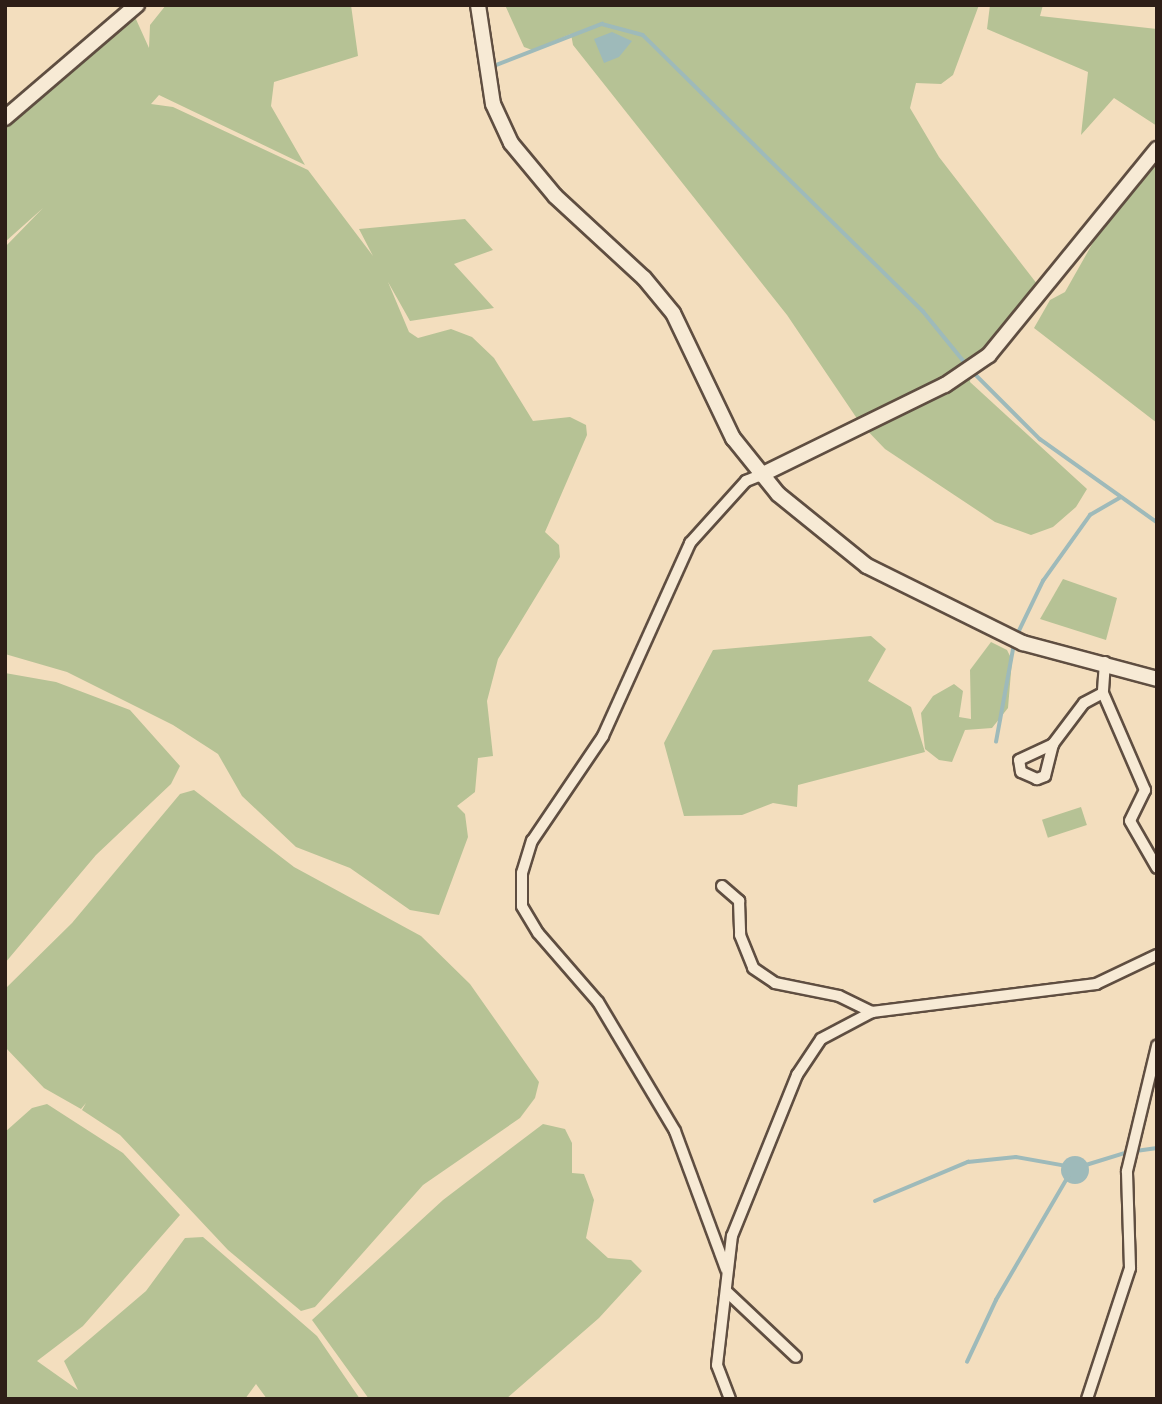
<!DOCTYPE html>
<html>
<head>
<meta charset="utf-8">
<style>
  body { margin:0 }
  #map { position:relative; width:1162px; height:1404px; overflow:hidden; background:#f3debe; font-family:"EB Garamond",serif }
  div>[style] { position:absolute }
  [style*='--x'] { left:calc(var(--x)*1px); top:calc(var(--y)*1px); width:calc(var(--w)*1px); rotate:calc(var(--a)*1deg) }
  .green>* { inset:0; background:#b6c295; transform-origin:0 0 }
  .water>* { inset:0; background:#9ebaba }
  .round { border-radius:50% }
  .stream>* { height:3.5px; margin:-1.75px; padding:0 1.75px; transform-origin:1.75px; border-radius:1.75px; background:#9ebaba }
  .roads { filter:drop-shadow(2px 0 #5f4e41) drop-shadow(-2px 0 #5f4e41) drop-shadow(0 2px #5f4e41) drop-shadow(0 -2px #5f4e41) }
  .street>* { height:10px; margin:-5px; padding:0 5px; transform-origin:5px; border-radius:5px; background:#f7ead5 }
  .secondary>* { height:14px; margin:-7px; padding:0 7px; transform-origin:7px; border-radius:7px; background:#f7ead5 }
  span { translate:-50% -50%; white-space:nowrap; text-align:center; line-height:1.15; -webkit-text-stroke:5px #f7ead5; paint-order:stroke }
  .frame { position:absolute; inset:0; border:7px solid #2e1e17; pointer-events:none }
</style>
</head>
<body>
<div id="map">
  <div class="green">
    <div style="clip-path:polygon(166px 5px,351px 5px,358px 56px,274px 82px,271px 106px,305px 165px,159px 95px,151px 104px,173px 107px,308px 170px,373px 256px,359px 229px,465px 219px,493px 250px,454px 264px,494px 308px,410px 321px,388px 282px,409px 332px,418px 338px,451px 329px,472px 337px,494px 358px,533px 421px,570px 417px,586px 425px,587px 435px,545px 532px,559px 545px,560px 557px,498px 659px,487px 701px,493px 756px,478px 758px,475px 792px,457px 806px,465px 814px,468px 837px,439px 915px,410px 910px,350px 868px,296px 847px,242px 796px,218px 754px,173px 725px,67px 672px,5px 654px,5px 247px,43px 208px,5px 242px,5px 122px,63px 67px,135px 17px,149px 48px,150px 25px)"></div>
    <div style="clip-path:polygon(505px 5px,979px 5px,953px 75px,941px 84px,916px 83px,910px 108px,939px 157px,1041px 289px,972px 360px,970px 382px,1087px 489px,1076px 507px,1053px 527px,1031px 535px,995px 522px,885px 449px,860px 423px,787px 315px,573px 45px,571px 34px,532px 50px,524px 47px)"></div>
    <div style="clip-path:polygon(990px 5px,1043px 5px,1040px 16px,1157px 29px,1157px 126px,1114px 98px,1081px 135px,1088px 72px,987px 29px)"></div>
    <div style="clip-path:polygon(1157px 160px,1157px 423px,1034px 328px,1050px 300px,1065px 292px,1095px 239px)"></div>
    <div style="clip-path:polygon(1063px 579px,1117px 598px,1106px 640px,1040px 619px)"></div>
    <div style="clip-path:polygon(871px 636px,886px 649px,868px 681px,911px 707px,925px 752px,798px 785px,797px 807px,773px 803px,742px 815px,684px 816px,664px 743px,713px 650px)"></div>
    <div style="clip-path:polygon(991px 642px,1007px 650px,1012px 660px,1008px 708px,992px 728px,965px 730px,952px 762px,939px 760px,925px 749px,921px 713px,933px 696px,954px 684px,963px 691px,959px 717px,971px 719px,970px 670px)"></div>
    <div style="clip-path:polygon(5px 673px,56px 682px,130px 710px,180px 766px,171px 784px,96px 855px,5px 963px)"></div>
    <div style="clip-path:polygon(194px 790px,294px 867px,421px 936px,470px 984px,539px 1082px,535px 1098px,520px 1118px,423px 1185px,315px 1307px,301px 1311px,228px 1250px,120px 1135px,82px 1110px,86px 1103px,81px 1109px,44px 1088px,5px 1047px,5px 989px,72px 923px,180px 794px)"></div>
    <div style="left:1081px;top:807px;width:19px;height:41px;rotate:72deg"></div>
    <div style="clip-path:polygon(47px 1104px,123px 1153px,180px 1215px,83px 1326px,37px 1361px,78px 1390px,64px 1361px,146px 1291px,185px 1238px,203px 1237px,317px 1336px,360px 1399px,267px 1399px,256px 1384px,245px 1399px,5px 1399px,5px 1132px,32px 1108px)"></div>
    <div style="clip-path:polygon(543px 1124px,565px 1129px,572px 1143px,572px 1173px,584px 1174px,594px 1200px,586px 1238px,608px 1258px,631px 1260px,642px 1271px,599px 1318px,506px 1399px,369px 1399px,312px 1320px,443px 1200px)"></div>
  </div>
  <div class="water">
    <div style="clip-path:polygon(612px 32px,632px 41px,619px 57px,604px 63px,594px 39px)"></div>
    <div class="round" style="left:1061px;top:1156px;width:28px;height:28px"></div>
  </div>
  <div class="stream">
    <div style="--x:494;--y:66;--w:116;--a:-21.3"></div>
    <div style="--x:602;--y:24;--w:42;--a:15"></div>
    <div style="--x:643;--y:35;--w:393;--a:44.6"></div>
    <div style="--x:923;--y:311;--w:68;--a:50.9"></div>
    <div style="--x:971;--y:370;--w:98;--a:45"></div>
    <div style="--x:1040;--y:439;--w:143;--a:35.4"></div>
    <div style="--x:1016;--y:637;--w:62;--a:-64.3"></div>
    <div style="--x:1043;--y:581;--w:81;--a:-54.5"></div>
    <div style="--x:1090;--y:515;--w:34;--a:-30"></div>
    <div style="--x:996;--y:742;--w:100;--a:-79.6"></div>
    <div style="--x:1136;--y:1151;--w:21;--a:-8"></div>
    <div style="--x:1086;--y:1165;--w:44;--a:-17.2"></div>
    <div style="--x:875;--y:1201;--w:101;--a:-22.8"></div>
    <div style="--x:968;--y:1162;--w:48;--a:-5.9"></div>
    <div style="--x:1016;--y:1157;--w:52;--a:10"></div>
    <div style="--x:967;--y:1362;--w:68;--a:-64.9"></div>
    <div style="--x:996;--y:1300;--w:143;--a:-59.7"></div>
  </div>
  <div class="roads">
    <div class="street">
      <div style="--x:1105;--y:662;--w:31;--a:94"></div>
      <div style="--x:1103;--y:693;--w:106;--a:66.6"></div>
      <div style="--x:1145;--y:790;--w:34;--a:116"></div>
      <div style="--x:1130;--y:821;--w:54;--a:60.1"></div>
      <div style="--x:1053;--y:744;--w:33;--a:104"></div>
      <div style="--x:1045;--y:776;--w:9;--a:159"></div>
      <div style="--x:1037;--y:779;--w:17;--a:-156"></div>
      <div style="--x:1021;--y:772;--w:12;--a:-99"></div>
      <div style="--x:1019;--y:760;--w:38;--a:-25"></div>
      <div style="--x:1053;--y:744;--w:51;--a:-52.9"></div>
      <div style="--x:1084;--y:703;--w:21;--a:-28"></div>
      <div style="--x:722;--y:886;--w:23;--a:41"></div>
      <div style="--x:739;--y:901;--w:34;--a:88"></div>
      <div style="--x:740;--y:935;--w:35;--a:68"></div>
      <div style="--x:753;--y:968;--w:27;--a:34"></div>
      <div style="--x:775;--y:983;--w:65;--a:11.5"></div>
      <div style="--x:839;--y:996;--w:37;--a:26"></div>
      <div style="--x:726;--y:1269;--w:147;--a:-110.3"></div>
      <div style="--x:675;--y:1131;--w:150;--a:-120.8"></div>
      <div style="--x:598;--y:1002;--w:91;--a:-131"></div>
      <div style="--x:538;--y:933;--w:31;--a:-121"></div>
      <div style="--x:522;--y:906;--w:33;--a:-90"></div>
      <div style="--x:522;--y:873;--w:34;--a:-73"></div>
      <div style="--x:532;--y:841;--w:127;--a:-55.9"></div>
      <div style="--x:603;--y:736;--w:212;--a:-65.7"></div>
      <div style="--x:690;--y:543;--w:84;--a:-47.9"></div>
      <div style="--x:746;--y:481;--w:16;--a:-22"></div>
      <div style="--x:726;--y:1291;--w:96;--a:43.3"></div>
      <div style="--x:730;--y:1399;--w:36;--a:-111"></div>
      <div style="--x:717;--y:1365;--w:130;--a:-83.4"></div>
      <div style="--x:732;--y:1236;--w:174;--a:-68"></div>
      <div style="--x:797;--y:1075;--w:43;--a:-56.3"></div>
      <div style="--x:821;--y:1039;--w:58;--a:-27.9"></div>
      <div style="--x:872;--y:1012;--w:226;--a:-7.1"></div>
      <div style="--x:1096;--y:984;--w:68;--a:-25.4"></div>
      <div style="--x:1087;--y:1399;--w:138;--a:-71.8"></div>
      <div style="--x:1130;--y:1268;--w:97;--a:-91.8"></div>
      <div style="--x:1127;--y:1171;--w:129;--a:-76.5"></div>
    </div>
    <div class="secondary">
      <div style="--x:478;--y:5;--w:100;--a:81.4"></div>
      <div style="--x:493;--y:104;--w:43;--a:65.2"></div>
      <div style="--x:511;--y:143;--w:69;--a:50.3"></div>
      <div style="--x:555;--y:196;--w:121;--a:42.7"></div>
      <div style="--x:644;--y:278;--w:45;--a:50.4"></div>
      <div style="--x:673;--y:313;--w:139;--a:64.4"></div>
      <div style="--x:733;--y:438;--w:72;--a:51.2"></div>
      <div style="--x:778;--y:494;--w:114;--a:39"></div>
      <div style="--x:867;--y:566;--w:174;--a:26.3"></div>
      <div style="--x:1023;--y:643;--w:139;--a:15"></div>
      <div style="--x:5;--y:118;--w:174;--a:-40.6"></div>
      <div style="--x:761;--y:475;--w:205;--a:-26.1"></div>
      <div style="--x:945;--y:385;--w:53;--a:-34.3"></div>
      <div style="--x:989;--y:355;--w:266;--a:-50.8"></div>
    </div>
  </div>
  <div class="frame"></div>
</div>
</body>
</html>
